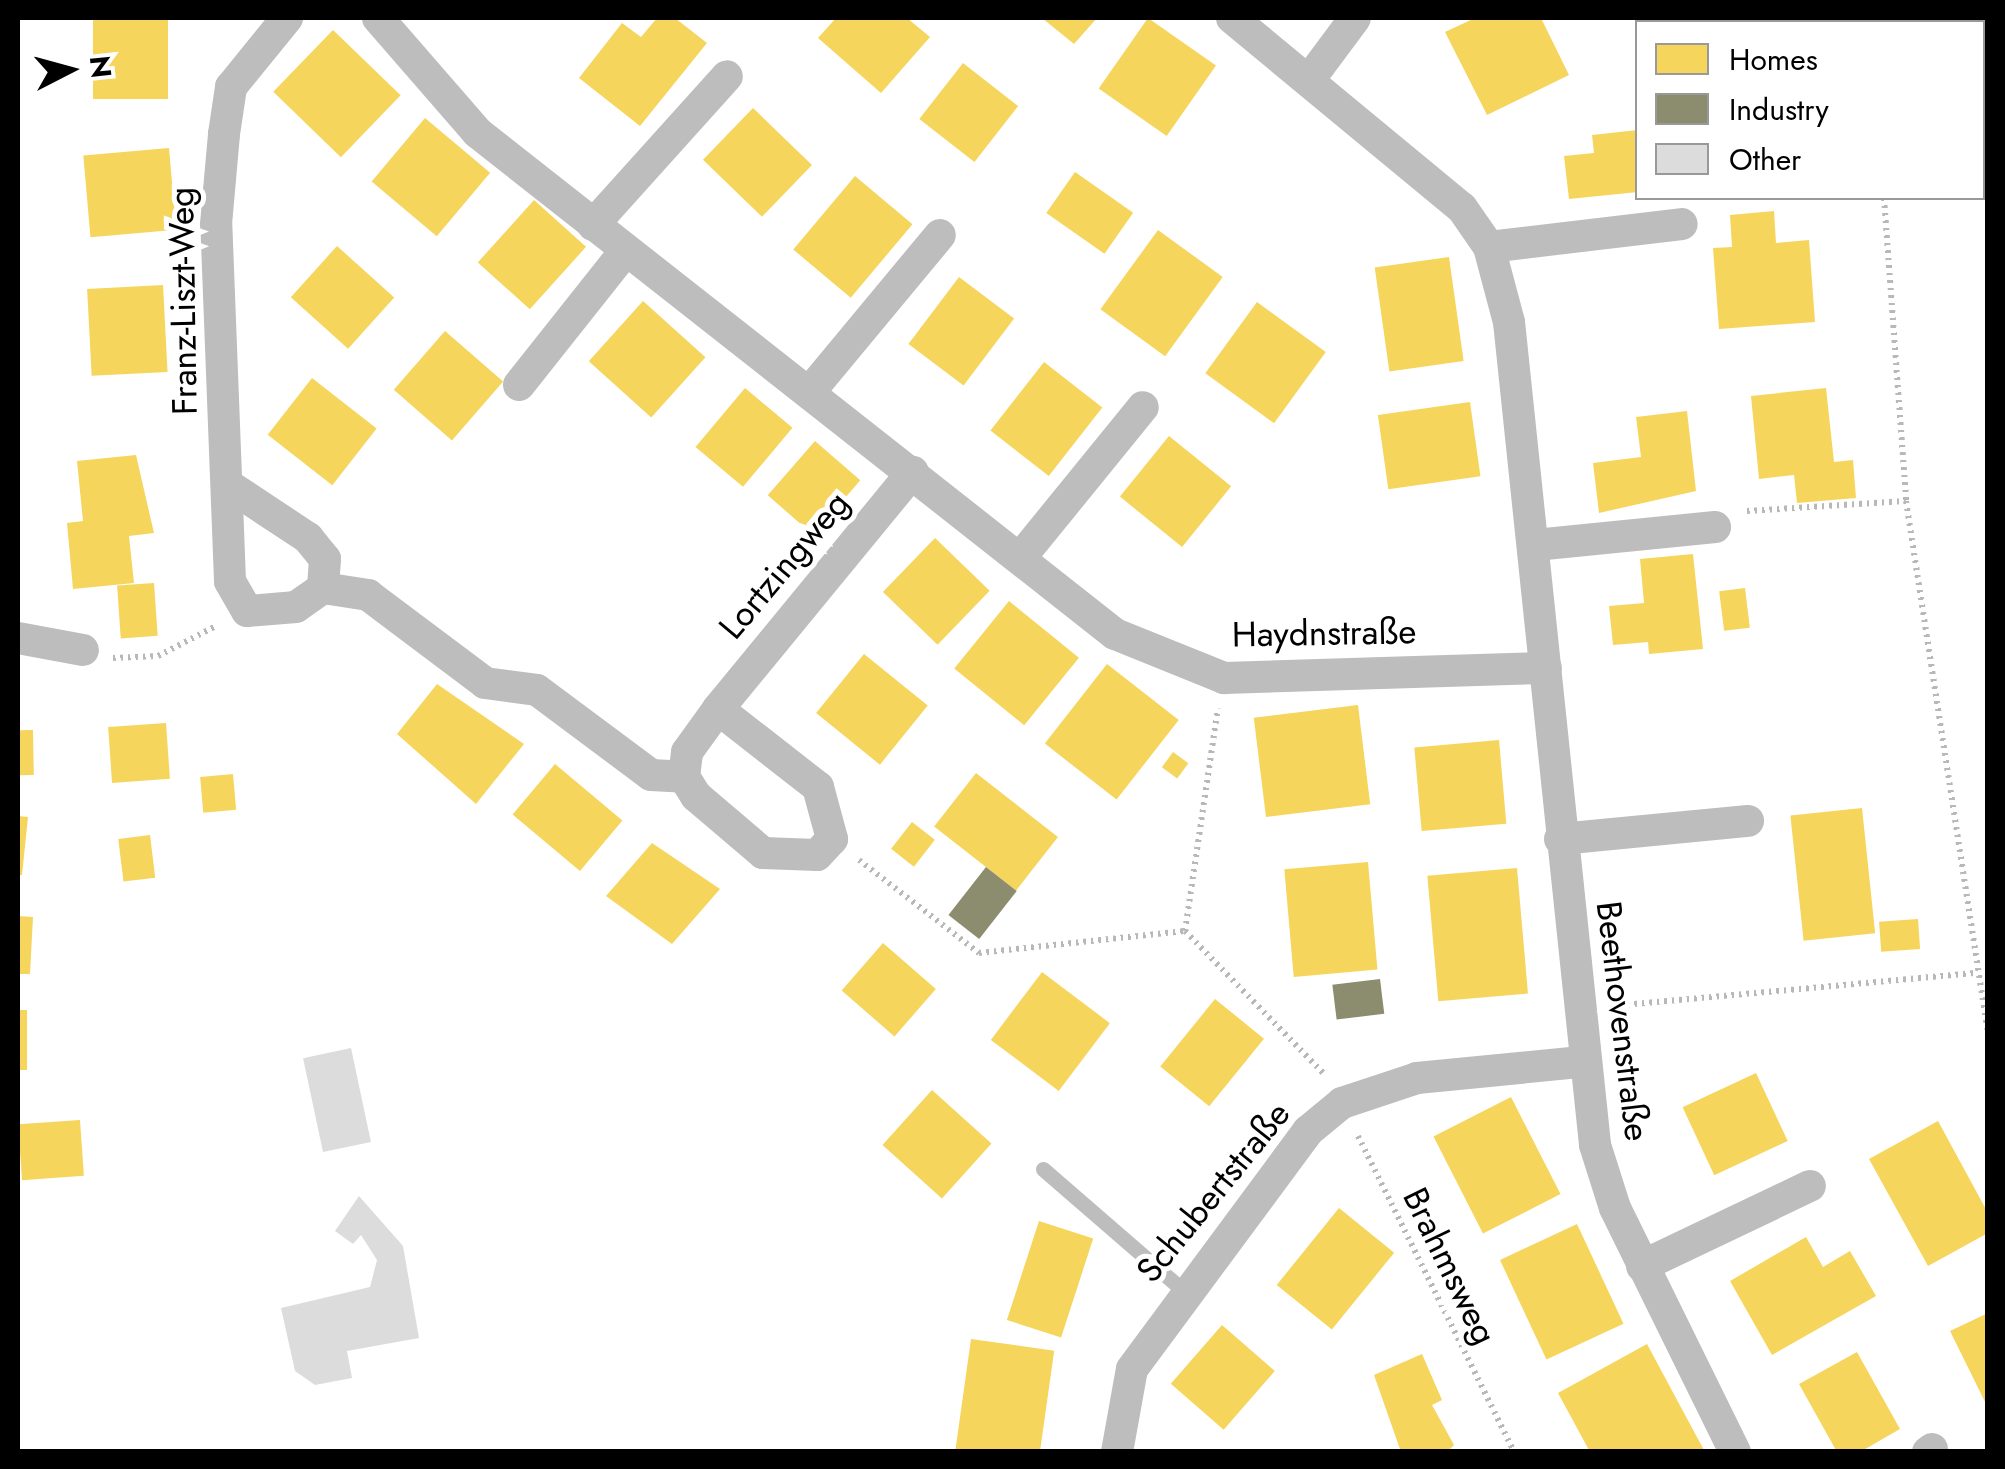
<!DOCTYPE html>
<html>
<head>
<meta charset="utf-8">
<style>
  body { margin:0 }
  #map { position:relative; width:2005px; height:1469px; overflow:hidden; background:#fff; font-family:Jost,sans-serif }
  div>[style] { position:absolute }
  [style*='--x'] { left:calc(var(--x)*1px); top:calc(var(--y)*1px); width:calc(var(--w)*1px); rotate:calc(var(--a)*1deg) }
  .homes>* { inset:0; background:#f6d55c; transform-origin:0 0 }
  .industry>* { inset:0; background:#8c8c6e; transform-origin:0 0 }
  .building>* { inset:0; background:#dcdcdc; transform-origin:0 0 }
  .path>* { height:6px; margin-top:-3px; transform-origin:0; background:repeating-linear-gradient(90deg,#b8b8b8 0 2.5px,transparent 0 7.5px) }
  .service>* { height:15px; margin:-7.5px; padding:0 7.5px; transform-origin:7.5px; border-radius:7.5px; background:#bdbdbd }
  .minor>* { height:32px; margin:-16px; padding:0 16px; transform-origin:16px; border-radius:16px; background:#bdbdbd }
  span { translate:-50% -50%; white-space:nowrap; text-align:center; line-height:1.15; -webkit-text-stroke:10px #fff; paint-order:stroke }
  .street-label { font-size:35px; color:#000 }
  .frame { position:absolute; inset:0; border:20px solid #000; pointer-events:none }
  .legend { position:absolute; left:1635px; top:20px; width:350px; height:180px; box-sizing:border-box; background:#fff; border:2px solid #999; margin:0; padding:12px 18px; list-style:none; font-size:30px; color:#000 }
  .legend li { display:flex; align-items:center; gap:20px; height:50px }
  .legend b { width:50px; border:2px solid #999 }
  .north { position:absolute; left:20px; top:20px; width:100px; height:100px; -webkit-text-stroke:8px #fff; paint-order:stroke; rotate:84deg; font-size:28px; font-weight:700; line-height:40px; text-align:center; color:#000 }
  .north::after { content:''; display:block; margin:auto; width:35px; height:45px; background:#000; clip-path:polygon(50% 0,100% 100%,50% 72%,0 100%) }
</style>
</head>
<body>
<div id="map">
  <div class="homes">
    <div style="left:93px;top:18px;width:75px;height:81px"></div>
    <div style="clip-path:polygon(657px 18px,675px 18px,707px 43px,640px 126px,579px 78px,622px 23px,641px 37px)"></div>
    <div style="clip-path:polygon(836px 18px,907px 18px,930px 37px,881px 93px,818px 38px)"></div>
    <div style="clip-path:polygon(1042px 18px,1097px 18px,1074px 44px)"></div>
    <div style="left:1148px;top:18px;width:83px;height:86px;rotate:35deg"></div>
    <div style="clip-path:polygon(1475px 18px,1541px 18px,1569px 75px,1487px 115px,1445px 32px)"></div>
    <div style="left:333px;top:30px;width:94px;height:86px;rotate:44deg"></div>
    <div style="left:963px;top:63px;width:70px;height:71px;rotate:38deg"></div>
    <div style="left:753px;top:108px;width:82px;height:72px;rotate:44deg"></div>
    <div style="left:425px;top:118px;width:85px;height:83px;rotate:40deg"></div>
    <div style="clip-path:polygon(1638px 130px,1638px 192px,1569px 199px,1564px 156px,1594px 153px,1592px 135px)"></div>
    <div style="left:169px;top:148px;width:82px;height:86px;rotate:85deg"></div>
    <div style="left:1075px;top:172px;width:71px;height:50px;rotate:35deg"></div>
    <div style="left:855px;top:176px;width:75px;height:96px;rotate:40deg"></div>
    <div style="left:534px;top:200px;width:70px;height:84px;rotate:42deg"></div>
    <div style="clip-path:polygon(1774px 211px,1776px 243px,1809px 240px,1815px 322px,1719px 329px,1713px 248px,1732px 247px,1730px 215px)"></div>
    <div style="left:1158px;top:230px;width:80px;height:98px;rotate:36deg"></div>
    <div style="left:337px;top:246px;width:77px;height:69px;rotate:42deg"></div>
    <div style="left:1449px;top:257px;width:105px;height:75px;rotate:82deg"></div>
    <div style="left:959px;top:277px;width:69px;height:84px;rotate:37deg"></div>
    <div style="left:163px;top:285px;width:87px;height:76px;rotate:87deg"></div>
    <div style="left:643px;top:301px;width:84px;height:81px;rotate:42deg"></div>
    <div style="left:1257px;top:302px;width:85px;height:88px;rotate:36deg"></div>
    <div style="left:445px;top:331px;width:77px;height:78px;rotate:41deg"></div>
    <div style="left:1044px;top:362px;width:74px;height:87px;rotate:38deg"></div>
    <div style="left:312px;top:378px;width:82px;height:72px;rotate:38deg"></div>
    <div style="left:745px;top:388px;width:62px;height:77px;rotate:40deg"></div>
    <div style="clip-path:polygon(1826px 388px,1834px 462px,1853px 460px,1856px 498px,1797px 503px,1794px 475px,1759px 479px,1751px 396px)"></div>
    <div style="left:1470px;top:402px;width:75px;height:93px;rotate:82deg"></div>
    <div style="clip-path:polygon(1687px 411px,1696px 491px,1599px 513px,1593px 463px,1641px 457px,1636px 417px)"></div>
    <div style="left:1169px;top:436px;width:80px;height:78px;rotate:39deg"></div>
    <div style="left:815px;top:441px;width:60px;height:72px;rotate:41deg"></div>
    <div style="clip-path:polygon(136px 455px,154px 533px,129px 536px,134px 583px,73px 589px,67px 523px,83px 521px,77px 461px)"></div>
    <div style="left:935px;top:538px;width:76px;height:75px;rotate:44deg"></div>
    <div style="clip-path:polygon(1693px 554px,1703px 649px,1649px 654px,1648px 642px,1613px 645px,1609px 606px,1644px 603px,1640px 559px)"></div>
    <div style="left:154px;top:583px;width:53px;height:37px;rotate:86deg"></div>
    <div style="left:1745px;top:588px;width:40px;height:26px;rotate:83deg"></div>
    <div style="left:1009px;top:601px;width:90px;height:87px;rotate:39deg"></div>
    <div style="left:864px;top:654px;width:82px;height:76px;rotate:39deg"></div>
    <div style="left:1107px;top:664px;width:91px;height:101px;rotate:38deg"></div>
    <div style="clip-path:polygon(437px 684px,524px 744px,476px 804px,397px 734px)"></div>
    <div style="left:1358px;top:705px;width:100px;height:105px;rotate:83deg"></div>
    <div style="left:166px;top:723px;width:56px;height:58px;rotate:86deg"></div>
    <div style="left:33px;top:730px;width:45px;height:15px;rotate:89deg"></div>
    <div style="left:1499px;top:740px;width:84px;height:85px;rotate:85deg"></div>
    <div style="left:1173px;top:752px;width:19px;height:19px;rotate:36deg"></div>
    <div style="left:555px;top:764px;width:88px;height:66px;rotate:40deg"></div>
    <div style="left:976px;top:773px;width:104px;height:68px;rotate:38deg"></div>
    <div style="left:233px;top:774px;width:36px;height:33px;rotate:85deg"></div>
    <div style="left:1862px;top:808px;width:126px;height:72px;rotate:84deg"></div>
    <div style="clip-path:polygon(18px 816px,28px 817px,22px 875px,18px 875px)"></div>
    <div style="left:912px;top:822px;width:29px;height:34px;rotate:38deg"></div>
    <div style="left:150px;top:835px;width:43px;height:32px;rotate:83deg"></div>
    <div style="clip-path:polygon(652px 843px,720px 889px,672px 944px,606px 896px)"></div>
    <div style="left:1368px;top:862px;width:108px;height:84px;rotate:85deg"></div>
    <div style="left:1517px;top:868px;width:126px;height:90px;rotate:85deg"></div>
    <div style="clip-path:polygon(18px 916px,33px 917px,30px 974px,18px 974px)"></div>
    <div style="left:1918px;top:919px;width:30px;height:39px;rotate:86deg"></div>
    <div style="left:883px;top:943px;width:70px;height:63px;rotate:41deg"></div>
    <div style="left:1042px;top:972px;width:85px;height:85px;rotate:37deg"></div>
    <div style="left:1215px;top:999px;width:63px;height:87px;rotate:39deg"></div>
    <div style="left:18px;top:1010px;width:9px;height:60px"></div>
    <div style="left:1756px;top:1073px;width:75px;height:81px;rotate:65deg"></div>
    <div style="left:932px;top:1090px;width:80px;height:74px;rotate:42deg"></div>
    <div style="left:1511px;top:1097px;width:109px;height:87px;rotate:63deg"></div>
    <div style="left:80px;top:1120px;width:56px;height:62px;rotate:86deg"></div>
    <div style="clip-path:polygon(1938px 1121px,1988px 1213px,1988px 1233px,1928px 1266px,1869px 1159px)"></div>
    <div style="left:1339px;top:1208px;width:71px;height:99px;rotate:39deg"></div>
    <div style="left:1039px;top:1221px;width:57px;height:104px;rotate:18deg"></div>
    <div style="left:1577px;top:1224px;width:110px;height:85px;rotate:65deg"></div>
    <div style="clip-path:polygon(1806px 1237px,1823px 1267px,1850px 1251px,1876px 1296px,1772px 1355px,1730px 1281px)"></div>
    <div style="clip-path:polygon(1988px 1313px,1988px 1408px,1950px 1331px)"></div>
    <div style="left:1222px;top:1325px;width:70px;height:78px;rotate:41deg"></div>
    <div style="left:971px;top:1339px;width:84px;height:114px;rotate:8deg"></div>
    <div style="clip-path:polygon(1647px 1344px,1691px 1426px,1705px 1452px,1590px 1452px,1558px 1393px)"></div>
    <div style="clip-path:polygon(1857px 1352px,1900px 1429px,1860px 1452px,1837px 1452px,1799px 1384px)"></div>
    <div style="clip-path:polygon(1422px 1354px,1442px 1400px,1432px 1405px,1454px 1445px,1447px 1452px,1401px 1452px,1374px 1375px)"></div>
  </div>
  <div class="industry">
    <div style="left:986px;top:867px;width:39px;height:61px;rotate:38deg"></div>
    <div style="left:1380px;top:979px;width:35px;height:48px;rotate:83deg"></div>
  </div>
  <div class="building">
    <div style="left:351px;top:1048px;width:96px;height:49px;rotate:78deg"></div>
    <div style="clip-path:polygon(359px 1196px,403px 1246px,419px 1338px,347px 1351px,352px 1378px,315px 1385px,295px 1371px,281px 1308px,370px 1287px,377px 1260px,361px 1235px,353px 1244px,335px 1231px)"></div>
  </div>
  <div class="path">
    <div style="--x:1874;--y:18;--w:4;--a:76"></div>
    <div style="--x:1884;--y:198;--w:304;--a:85.8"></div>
    <div style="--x:1906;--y:501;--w:538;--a:81.24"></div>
    <div style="--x:1747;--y:511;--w:159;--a:-3.6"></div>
    <div style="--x:113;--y:658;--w:45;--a:-2.5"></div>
    <div style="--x:158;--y:656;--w:65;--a:-27.3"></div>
    <div style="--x:859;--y:860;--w:152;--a:37.8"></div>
    <div style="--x:979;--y:953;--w:207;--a:-6.1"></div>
    <div style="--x:1185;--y:931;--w:198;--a:45.8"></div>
    <div style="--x:1185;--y:931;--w:225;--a:-81.6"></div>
    <div style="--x:1612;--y:1006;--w:364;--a:-5.2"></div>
    <div style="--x:1358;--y:1136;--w:352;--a:63.7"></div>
  </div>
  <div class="service">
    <div style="--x:1043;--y:1169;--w:186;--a:40.9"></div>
  </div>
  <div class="minor">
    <div style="--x:378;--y:18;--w:152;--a:49"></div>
    <div style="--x:478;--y:133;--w:810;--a:38.19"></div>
    <div style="--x:1115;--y:634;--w:118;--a:22"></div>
    <div style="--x:1224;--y:678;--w:322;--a:-1.8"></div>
    <div style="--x:1232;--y:18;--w:298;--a:39.6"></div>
    <div style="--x:1462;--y:208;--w:47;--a:55.3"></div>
    <div style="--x:1489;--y:247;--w:78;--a:75.1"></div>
    <div style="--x:1509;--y:322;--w:827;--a:84.03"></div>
    <div style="--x:1595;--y:1145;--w:66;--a:72.4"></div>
    <div style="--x:1615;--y:1208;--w:272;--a:63.8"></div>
    <div style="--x:1309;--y:80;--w:77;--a:-53.4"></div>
    <div style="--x:593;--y:225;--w:200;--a:-48"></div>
    <div style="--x:1489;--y:247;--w:194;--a:-6.8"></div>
    <div style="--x:519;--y:385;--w:172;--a:-51.6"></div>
    <div style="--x:812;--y:389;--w:200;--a:-50.3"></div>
    <div style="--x:228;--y:485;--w:96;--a:33.5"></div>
    <div style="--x:308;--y:538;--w:27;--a:51"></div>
    <div style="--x:325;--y:559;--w:29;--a:94"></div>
    <div style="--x:323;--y:588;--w:33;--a:145"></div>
    <div style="--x:296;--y:607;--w:49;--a:175.3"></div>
    <div style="--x:247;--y:611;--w:34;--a:-120"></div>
    <div style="--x:230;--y:581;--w:357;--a:-92.2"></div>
    <div style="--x:216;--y:224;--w:90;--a:-84.9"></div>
    <div style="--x:224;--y:134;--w:48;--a:-81.5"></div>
    <div style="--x:231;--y:87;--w:89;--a:-50.9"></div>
    <div style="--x:1535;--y:545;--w:181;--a:-5.7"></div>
    <div style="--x:1021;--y:557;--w:193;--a:-50.9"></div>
    <div style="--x:323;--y:588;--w:46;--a:8.8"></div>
    <div style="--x:368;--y:595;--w:146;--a:36.9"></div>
    <div style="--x:485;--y:683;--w:52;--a:7.7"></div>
    <div style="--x:537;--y:690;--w:142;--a:36.7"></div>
    <div style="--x:651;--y:775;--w:33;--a:3"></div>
    <div style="--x:18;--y:638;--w:66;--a:10.5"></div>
    <div style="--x:718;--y:709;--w:127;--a:38"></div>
    <div style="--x:818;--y:787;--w:54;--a:74.9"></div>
    <div style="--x:832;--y:839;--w:22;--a:133"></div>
    <div style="--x:817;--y:855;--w:54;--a:-177.9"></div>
    <div style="--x:763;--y:853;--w:88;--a:-139.6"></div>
    <div style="--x:696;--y:796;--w:22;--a:-122"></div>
    <div style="--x:684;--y:777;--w:25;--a:-83"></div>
    <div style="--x:687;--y:752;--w:53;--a:-54.2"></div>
    <div style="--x:718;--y:709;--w:307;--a:-50.6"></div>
    <div style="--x:1560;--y:839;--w:189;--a:-5.5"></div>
    <div style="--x:1642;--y:1266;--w:186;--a:-25.5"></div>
    <div style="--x:1117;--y:1452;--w:84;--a:-79.8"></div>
    <div style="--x:1132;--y:1369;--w:296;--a:-53.5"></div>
    <div style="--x:1308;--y:1131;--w:44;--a:-39.5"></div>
    <div style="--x:1342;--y:1103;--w:79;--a:-18.4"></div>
    <div style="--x:1417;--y:1078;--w:165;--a:-5.6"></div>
    <div style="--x:1928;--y:1452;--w:5;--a:-37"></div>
  </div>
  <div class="street-label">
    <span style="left:183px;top:301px;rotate:-91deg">Franz-Liszt-Weg</span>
    <span style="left:784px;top:565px;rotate:-50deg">Lortzingweg</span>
    <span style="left:1324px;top:633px;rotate:-1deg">Haydnstraße</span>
    <span style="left:1623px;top:1021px;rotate:83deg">Beethovenstraße</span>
    <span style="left:1213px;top:1192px;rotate:-51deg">Schubertstraße</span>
    <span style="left:1450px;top:1266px;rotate:64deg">Brahmsweg</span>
  </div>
  <div class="frame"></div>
  <ul class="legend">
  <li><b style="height:28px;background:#f6d55c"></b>Homes</li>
  <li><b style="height:28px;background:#8c8c6e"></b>Industry</li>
  <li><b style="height:28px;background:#dcdcdc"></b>Other</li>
  </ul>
  <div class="north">N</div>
</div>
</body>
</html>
